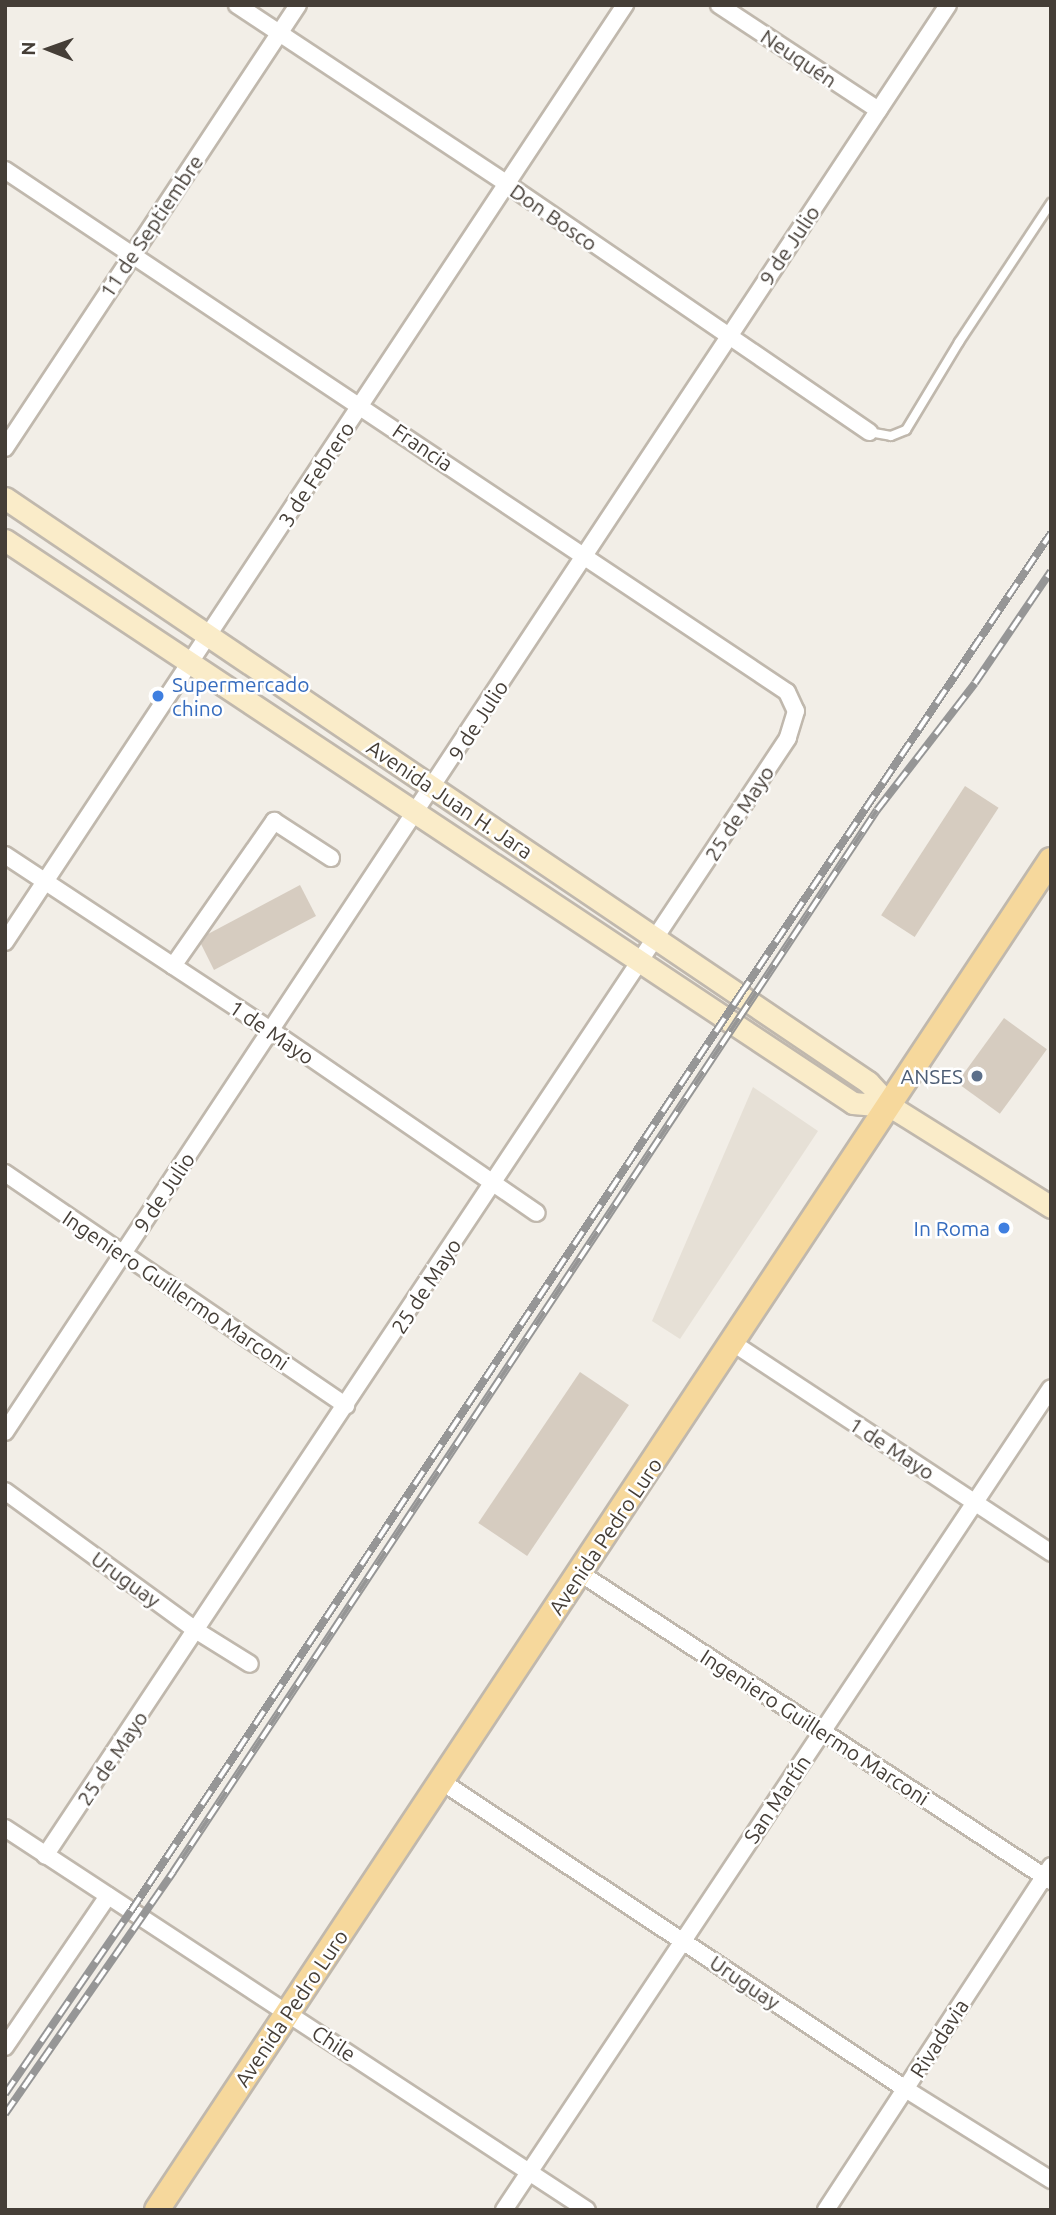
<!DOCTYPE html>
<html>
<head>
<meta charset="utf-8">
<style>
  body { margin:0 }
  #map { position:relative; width:1056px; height:2215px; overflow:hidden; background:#f2eee7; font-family:Ubuntu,sans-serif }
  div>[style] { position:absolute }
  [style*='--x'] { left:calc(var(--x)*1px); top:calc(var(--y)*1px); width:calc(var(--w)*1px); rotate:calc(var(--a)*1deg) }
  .residential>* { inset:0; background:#e6e0d6 }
  .building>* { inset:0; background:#d6ccc0; transform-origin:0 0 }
  .roads { filter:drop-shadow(2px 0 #c0b8ad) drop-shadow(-2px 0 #c0b8ad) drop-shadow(0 2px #c0b8ad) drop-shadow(0 -2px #c0b8ad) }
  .service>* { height:8px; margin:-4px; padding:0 4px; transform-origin:4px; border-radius:4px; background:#fff }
  .minor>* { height:16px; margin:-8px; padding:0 8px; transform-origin:8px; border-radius:8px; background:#fff }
  .secondary>* { height:21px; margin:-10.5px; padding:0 10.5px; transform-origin:10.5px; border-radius:10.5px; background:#faecc9 }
  .primary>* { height:24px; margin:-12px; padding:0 12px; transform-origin:12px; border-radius:12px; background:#f6d89c }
  .rail>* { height:8px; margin-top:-4px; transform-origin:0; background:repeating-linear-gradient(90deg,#fff 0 16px,#969696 0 32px); box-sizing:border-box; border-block:2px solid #969696 }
  .dots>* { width:19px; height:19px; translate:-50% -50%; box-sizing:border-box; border:4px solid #fff; border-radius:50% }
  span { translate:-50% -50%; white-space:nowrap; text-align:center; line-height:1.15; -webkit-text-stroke:5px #fff; paint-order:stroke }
  .street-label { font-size:21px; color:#453e37 }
  .shop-label { font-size:21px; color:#366cbe }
  .left { translate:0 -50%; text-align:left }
  .right { translate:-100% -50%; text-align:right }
  .service-label { font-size:21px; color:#4e5e75 }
  .frame { position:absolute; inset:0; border:7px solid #453e37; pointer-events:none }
  .north { position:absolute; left:14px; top:14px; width:70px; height:70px; -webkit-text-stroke:5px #fff; paint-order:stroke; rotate:271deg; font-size:19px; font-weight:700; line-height:28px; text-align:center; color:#453e37 }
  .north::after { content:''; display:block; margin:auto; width:24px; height:32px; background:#453e37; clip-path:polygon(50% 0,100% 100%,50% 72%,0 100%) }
</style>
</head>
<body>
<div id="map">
  <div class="residential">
    <div style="clip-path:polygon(753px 1087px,818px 1131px,680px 1339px,652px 1321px)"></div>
  </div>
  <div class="building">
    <div style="left:965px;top:786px;width:40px;height:154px;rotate:33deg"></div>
    <div style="clip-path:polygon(300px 885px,316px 916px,214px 970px,201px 944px,208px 934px)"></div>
    <div style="left:1004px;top:1018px;width:53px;height:80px;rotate:36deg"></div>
    <div style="left:580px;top:1372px;width:59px;height:182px;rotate:34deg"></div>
  </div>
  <div class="roads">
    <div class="service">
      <div style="--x:869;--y:432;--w:22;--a:10"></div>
      <div style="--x:891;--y:436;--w:16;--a:-22"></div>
      <div style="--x:906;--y:430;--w:103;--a:-58.9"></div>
      <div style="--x:959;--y:342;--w:167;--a:-56.5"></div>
    </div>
    <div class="minor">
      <div style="--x:237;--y:5;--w:324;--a:33.5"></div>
      <div style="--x:507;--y:184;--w:439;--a:34.4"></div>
      <div style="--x:719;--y:5;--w:191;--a:33.4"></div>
      <div style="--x:5;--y:170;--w:940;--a:33.72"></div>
      <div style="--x:787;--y:692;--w:21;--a:65"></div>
      <div style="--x:796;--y:711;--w:28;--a:107"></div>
      <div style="--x:788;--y:738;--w:1342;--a:123.61"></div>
      <div style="--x:5;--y:448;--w:531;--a:-56.52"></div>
      <div style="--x:5;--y:855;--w:320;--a:33.4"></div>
      <div style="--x:272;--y:1031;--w:321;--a:34.5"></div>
      <div style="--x:5;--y:942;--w:1124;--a:-56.51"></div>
      <div style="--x:173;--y:966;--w:177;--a:-55.1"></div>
      <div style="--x:274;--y:821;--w:68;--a:33"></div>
      <div style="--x:5;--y:1173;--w:413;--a:34.3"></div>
      <div style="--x:733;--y:1343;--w:381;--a:33.4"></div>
      <div style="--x:5;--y:1432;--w:1710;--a:-56.54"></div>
      <div style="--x:5;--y:1491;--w:238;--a:36.1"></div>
      <div style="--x:197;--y:1631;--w:62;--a:31.9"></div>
      <div style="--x:580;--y:1573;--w:563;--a:33.18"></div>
      <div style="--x:441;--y:1781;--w:559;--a:33.55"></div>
      <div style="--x:907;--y:2090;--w:170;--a:32"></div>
      <div style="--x:5;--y:1828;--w:696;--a:33.28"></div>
      <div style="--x:5;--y:2047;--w:183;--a:-55.7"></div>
      <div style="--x:504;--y:2210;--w:987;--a:-56.36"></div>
      <div style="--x:826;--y:2210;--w:411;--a:-56.8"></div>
    </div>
    <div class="secondary">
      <div style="--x:5;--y:498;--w:1042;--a:34.09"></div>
      <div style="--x:868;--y:1082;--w:33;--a:47"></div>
      <div style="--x:890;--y:1106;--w:190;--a:32.1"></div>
      <div style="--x:5;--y:540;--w:1018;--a:33.58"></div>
      <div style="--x:853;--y:1103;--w:37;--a:5"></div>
    </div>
    <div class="primary">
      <div style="--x:157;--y:2210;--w:1619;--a:-56.49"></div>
    </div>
  </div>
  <div class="rail">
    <div style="--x:5;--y:2094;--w:222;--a:-55.5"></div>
    <div style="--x:131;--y:1911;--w:1100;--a:-56.38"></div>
    <div style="--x:740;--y:995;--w:557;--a:-56.05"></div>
    <div style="--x:5;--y:2114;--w:295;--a:-55.2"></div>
    <div style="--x:173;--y:1872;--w:1274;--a:-56.46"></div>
    <div style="--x:877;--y:810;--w:160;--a:-52.3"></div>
    <div style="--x:975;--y:683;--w:135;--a:-55.8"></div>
  </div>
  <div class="dots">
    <div style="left:158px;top:696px;background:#3f7fe0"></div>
    <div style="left:977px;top:1076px;background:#5c6f8a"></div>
    <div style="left:1004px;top:1228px;background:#3f7fe0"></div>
  </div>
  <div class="street-label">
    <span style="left:799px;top:58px;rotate:34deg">Neuquén</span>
    <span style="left:554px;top:217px;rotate:35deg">Don Bosco</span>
    <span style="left:151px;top:226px;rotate:-56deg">11 de Septiembre</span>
    <span style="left:789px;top:245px;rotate:-56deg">9 de Julio</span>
    <span style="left:423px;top:447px;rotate:34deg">Francia</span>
    <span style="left:316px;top:474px;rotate:-57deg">3 de Febrero</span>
    <span style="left:478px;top:720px;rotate:-57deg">9 de Julio</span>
    <span style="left:450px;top:799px;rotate:34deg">Avenida Juan H. Jara</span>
    <span style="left:739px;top:813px;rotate:-57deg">25 de Mayo</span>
    <span style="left:272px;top:1032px;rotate:34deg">1 de Mayo</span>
    <span style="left:164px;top:1192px;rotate:-56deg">9 de Julio</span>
    <span style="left:426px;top:1286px;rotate:-57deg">25 de Mayo</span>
    <span style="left:176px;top:1290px;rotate:34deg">Ingeniero Guillermo Marconi</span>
    <span style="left:892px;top:1448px;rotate:33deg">1 de Mayo</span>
    <span style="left:605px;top:1536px;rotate:-56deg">Avenida Pedro Luro</span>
    <span style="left:126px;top:1579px;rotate:36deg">Uruguay</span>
    <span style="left:815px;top:1727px;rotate:33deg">Ingeniero Guillermo Marconi</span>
    <span style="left:112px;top:1758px;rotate:-56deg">25 de Mayo</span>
    <span style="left:777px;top:1799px;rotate:-56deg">San Martín</span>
    <span style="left:745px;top:1982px;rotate:34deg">Uruguay</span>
    <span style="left:291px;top:2008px;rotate:-56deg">Avenida Pedro Luro</span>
    <span style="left:939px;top:2038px;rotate:-57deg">Rivadavia</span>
    <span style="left:334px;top:2043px;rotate:33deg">Chile</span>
  </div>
  <div class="shop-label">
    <span class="left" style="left:172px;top:696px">Supermercado<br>chino</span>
    <span class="right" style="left:990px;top:1228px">In Roma</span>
  </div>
  <div class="service-label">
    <span class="right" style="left:963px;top:1076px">ANSES</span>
  </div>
  <div class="frame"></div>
  <div class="north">N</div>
</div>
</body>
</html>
